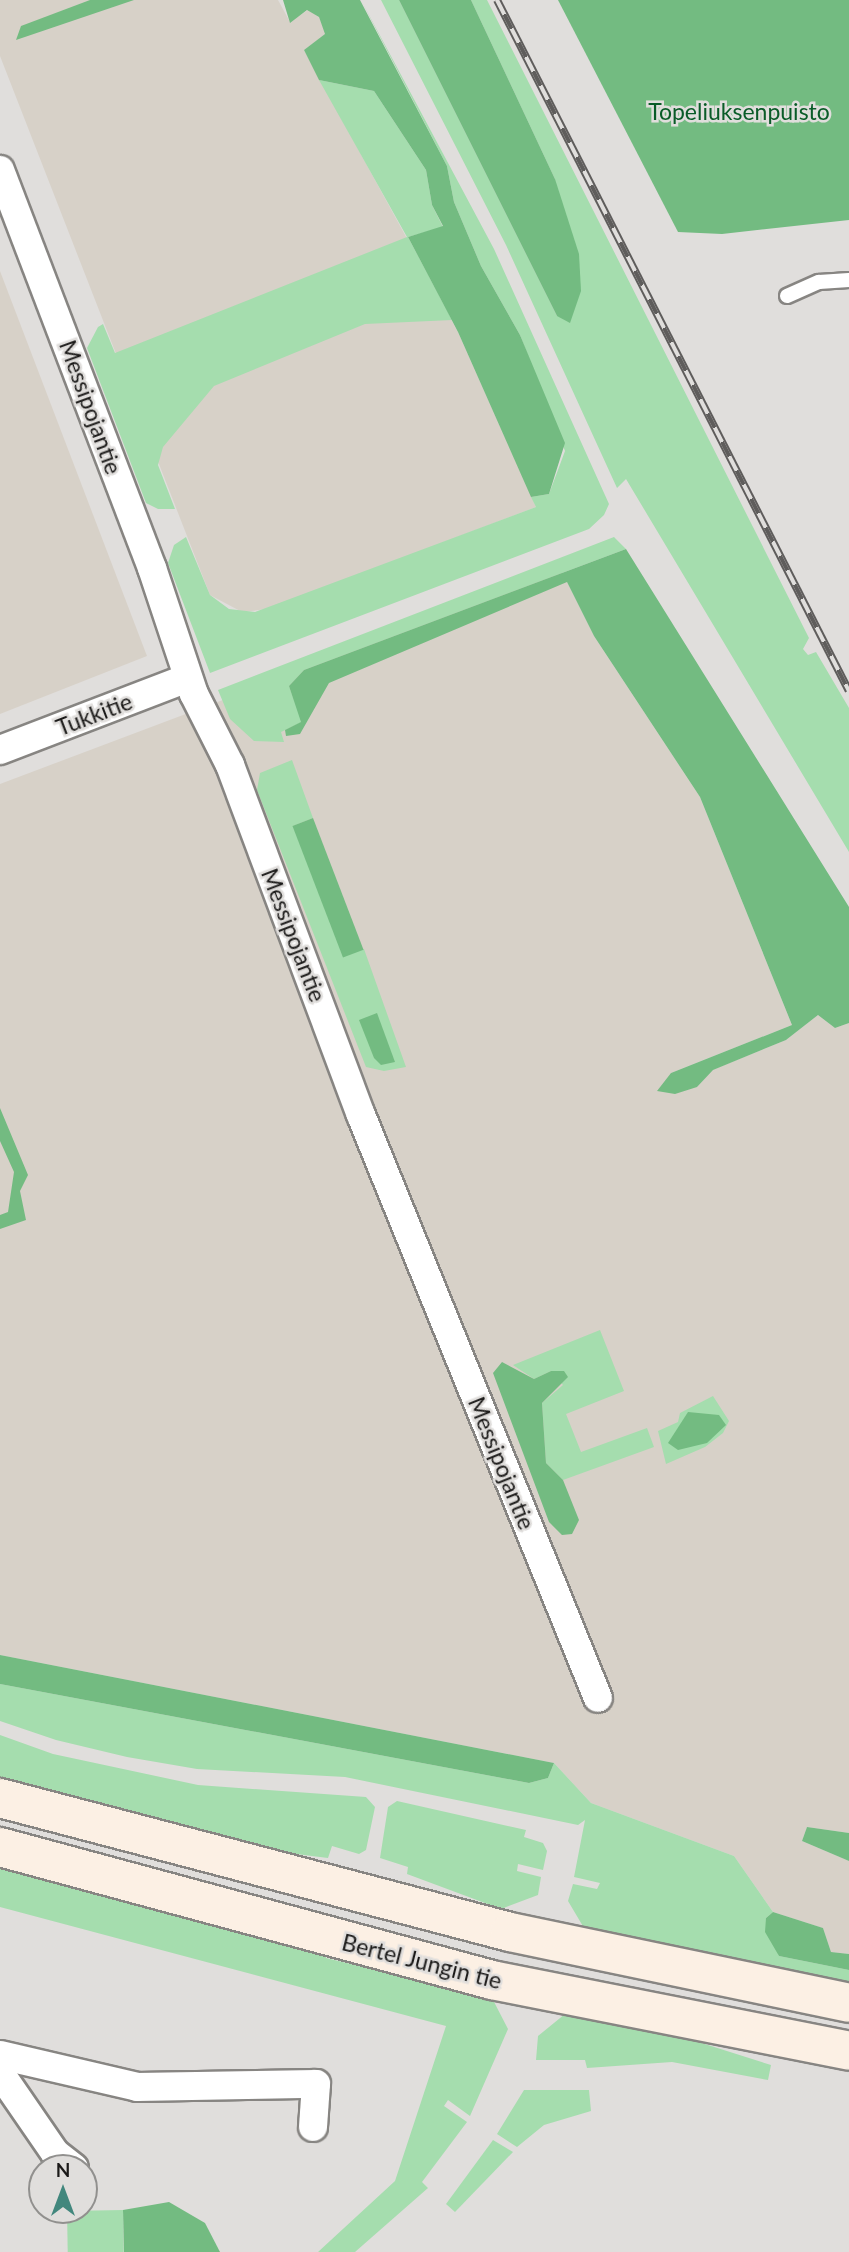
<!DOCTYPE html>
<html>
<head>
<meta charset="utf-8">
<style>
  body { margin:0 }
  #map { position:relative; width:849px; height:2252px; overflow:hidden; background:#e0dedc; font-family:Lato,sans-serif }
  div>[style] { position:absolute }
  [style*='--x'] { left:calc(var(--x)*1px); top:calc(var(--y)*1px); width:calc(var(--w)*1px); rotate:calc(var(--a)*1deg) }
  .built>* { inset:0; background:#d7d1c8 }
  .green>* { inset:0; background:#a5ddae; transform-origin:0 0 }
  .forest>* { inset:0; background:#73bb81; transform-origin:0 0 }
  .roads { filter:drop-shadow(2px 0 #878582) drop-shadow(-2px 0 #878582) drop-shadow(0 2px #878582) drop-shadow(0 -2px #878582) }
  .service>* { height:14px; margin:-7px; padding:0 7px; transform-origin:7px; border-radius:7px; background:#fff }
  .minor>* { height:28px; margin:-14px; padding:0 14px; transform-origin:14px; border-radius:14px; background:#fff }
  .secondary>* { height:38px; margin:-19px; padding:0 19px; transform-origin:19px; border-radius:19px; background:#fcf0e4 }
  .rail>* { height:8px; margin-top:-4px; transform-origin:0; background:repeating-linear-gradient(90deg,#e0dedc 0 16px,#5f5d5c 0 32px); box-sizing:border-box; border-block:2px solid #5f5d5c }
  span { translate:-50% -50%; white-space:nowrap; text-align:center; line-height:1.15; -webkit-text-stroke:5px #e0dedc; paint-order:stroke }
  .park-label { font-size:23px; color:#0a5c28 }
  .street-label { font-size:23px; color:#1b1a19 }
  .north { position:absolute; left:28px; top:2154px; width:70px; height:70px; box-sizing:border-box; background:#e0dedc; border:2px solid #91908e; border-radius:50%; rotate:0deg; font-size:19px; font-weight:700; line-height:28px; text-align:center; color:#1b1a19 }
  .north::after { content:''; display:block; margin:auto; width:24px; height:32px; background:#42877d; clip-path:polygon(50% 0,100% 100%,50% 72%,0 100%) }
</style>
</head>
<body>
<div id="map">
  <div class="built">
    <div style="clip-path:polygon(0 0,278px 0,290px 22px,308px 10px,319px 17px,326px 34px,304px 50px,458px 332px,536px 507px,268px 609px,242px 612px,210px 595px,0 56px)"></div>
    <div style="clip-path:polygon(0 271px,147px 656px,0 714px)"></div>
    <div style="clip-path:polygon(562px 572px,594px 636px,700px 797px,792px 1025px,671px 1073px,697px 1087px,712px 1070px,786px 1040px,818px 1015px,835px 1028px,849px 1023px,849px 1833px,807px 1827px,802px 1841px,849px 1861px,849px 1954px,831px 1952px,823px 1928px,773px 1912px,734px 1856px,591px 1803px,554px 1763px,0 1655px,0 784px)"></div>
  </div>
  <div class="green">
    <div style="clip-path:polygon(361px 0,494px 249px,609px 504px,604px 515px,589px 529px,210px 673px,168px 563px,174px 545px,186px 537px,210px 595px,229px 609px,255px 612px,536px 507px,531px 497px,549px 494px,565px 451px,520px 335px,481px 266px,454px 202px,447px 166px)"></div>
    <div style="clip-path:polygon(381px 0,399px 0,557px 316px,555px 179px,471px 0,487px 0,809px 638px,803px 649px,808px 655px,816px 652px,849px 708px,849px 852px,626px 479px,617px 488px,506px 245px)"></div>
    <div style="clip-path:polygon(319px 80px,374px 91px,426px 170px,432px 205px,443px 227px,408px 237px,452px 320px,365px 324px,214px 386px,163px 447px,158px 465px,175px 509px,158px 509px,146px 503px,87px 348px,98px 327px,103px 324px,115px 353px,407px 237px)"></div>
    <div style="clip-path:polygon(614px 537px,626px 549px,304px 670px,289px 686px,302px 722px,281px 732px,284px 742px,254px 741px,230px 719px,218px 690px)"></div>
    <div style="clip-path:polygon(292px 760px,313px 818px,293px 826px,344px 956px,364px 949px,406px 1067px,384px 1071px,366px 1067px,257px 790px,260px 773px)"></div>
    <div style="clip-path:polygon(600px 1330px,624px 1391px,566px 1414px,581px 1452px,647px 1428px,654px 1447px,563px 1480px,546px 1463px,542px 1403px,563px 1385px,551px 1371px,534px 1379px,513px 1365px)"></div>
    <div style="clip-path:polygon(713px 1396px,729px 1421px,723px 1433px,705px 1447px,666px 1464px,658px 1431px,678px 1422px,680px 1413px)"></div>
    <div style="clip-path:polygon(0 1684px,529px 1783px,548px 1778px,554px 1763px,591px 1803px,734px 1856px,773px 1912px,766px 1918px,779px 1956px,849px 1970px,849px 1984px,584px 1928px,568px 1901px,573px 1884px,597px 1889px,600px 1883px,574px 1877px,585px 1820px,578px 1825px,345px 1777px,197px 1769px,127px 1757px,56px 1740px,0 1721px)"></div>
    <div style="clip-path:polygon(0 1735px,53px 1754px,198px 1785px,366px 1797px,375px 1807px,366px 1850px,359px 1854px,332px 1846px,328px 1858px,247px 1848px,0 1777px)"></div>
    <div style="clip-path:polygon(397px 1801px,526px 1830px,524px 1837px,543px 1843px,547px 1851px,543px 1870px,518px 1864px,517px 1871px,541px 1877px,538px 1895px,501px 1909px,407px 1874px,408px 1867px,380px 1858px,388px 1807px)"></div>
    <div style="clip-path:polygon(0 1861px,326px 1953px,326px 1958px,492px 1998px,508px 2029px,470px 2116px,448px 2100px,444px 2106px,467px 2122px,422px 2182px,428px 2188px,355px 2252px,318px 2252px,395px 2181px,446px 2026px,0 1907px)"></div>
    <div style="clip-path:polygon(565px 2014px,670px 2033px,771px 2065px,768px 2080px,672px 2062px,587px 2068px,585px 2060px,536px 2060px,538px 2036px)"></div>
    <div style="clip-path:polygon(524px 2090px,589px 2090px,591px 2111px,544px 2125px,517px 2147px,497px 2134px)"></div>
    <div style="clip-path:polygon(493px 2140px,513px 2152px,455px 2212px,446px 2204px)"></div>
    <div style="left:123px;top:2210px;width:42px;height:56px;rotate:89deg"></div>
  </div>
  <div class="forest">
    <div style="clip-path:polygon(90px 0,134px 0,16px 40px,21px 26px)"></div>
    <div style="clip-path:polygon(283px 0,360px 0,447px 166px,454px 202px,481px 266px,520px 335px,565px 443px,549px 494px,531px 497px,458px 332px,408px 237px,443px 226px,432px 205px,426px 170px,374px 91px,319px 80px,304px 50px,325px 34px,319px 17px,307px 10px,290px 23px)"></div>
    <div style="clip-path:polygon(399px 0,471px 0,555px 179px,579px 254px,581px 291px,570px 323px,557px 316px)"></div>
    <div style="clip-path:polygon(558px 0,849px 0,849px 220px,722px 234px,678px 232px)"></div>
    <div style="clip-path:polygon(626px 549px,849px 907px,849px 1023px,835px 1028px,818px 1015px,786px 1040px,713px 1070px,697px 1087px,675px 1094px,657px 1091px,671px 1073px,792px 1025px,700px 797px,594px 636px,567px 582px,329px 683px,300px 734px,286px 736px,285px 730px,301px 722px,289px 686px,304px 670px)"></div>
    <div style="left:313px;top:818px;width:141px;height:22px;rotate:69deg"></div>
    <div style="clip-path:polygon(377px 1013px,395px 1062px,381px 1065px,374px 1058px,359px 1020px)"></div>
    <div style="clip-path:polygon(0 1108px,28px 1175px,20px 1191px,26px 1220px,0 1229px,0 1215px,8px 1212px,14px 1172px,0 1141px)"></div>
    <div style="clip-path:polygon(502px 1362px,534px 1379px,551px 1371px,564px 1371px,568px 1377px,542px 1403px,546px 1463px,563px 1480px,579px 1520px,572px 1534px,562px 1535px,549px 1522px,493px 1373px)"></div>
    <div style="clip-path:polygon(688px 1412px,719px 1415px,726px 1425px,707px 1443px,678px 1450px,668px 1443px)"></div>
    <div style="clip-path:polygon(0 1655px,554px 1763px,548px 1778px,529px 1783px,0 1684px)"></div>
    <div style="clip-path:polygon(807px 1827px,849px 1833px,849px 1861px,802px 1841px)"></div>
    <div style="clip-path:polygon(773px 1912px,823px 1928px,831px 1952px,849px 1954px,849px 1970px,779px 1956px,765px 1932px,766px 1918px)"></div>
    <div style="clip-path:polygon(169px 2202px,205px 2223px,220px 2252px,124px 2252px,123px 2210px)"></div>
  </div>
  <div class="roads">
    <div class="service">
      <div style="--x:787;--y:296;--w:35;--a:-24"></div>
      <div style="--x:819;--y:282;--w:30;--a:-4"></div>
    </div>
    <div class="minor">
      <div style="--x:0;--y:170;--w:426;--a:69.1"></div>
      <div style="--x:152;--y:568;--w:133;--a:71.6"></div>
      <div style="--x:194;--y:694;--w:80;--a:63.1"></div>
      <div style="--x:230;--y:765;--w:374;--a:69.5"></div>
      <div style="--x:361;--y:1115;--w:629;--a:67.88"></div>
      <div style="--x:0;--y:750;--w:201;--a:-21"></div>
      <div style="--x:0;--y:2055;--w:141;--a:13.1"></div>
      <div style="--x:137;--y:2087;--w:179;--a:-1"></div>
      <div style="--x:316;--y:2084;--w:43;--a:94"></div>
      <div style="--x:0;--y:2073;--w:97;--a:55.5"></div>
      <div style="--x:55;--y:2153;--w:24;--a:38"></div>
    </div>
    <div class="secondary">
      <div style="--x:0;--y:1798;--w:527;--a:14.72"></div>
      <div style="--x:510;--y:1932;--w:346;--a:11.8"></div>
      <div style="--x:0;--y:1847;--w:510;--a:15.13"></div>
      <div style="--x:492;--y:1980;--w:364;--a:11.2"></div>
    </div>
  </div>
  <div class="rail">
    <div style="--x:497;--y:0;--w:775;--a:63.01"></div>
  </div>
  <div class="park-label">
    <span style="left:739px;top:111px">Topeliuksenpuisto</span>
  </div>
  <div class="street-label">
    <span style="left:91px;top:407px;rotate:70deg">Messipojantie</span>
    <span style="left:94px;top:714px;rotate:-21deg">Tukkitie</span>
    <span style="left:294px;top:935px;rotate:69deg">Messipojantie</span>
    <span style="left:502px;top:1463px;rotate:68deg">Messipojantie</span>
    <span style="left:422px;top:1961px;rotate:14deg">Bertel Jungin tie</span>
  </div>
  <div class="north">N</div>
</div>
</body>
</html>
